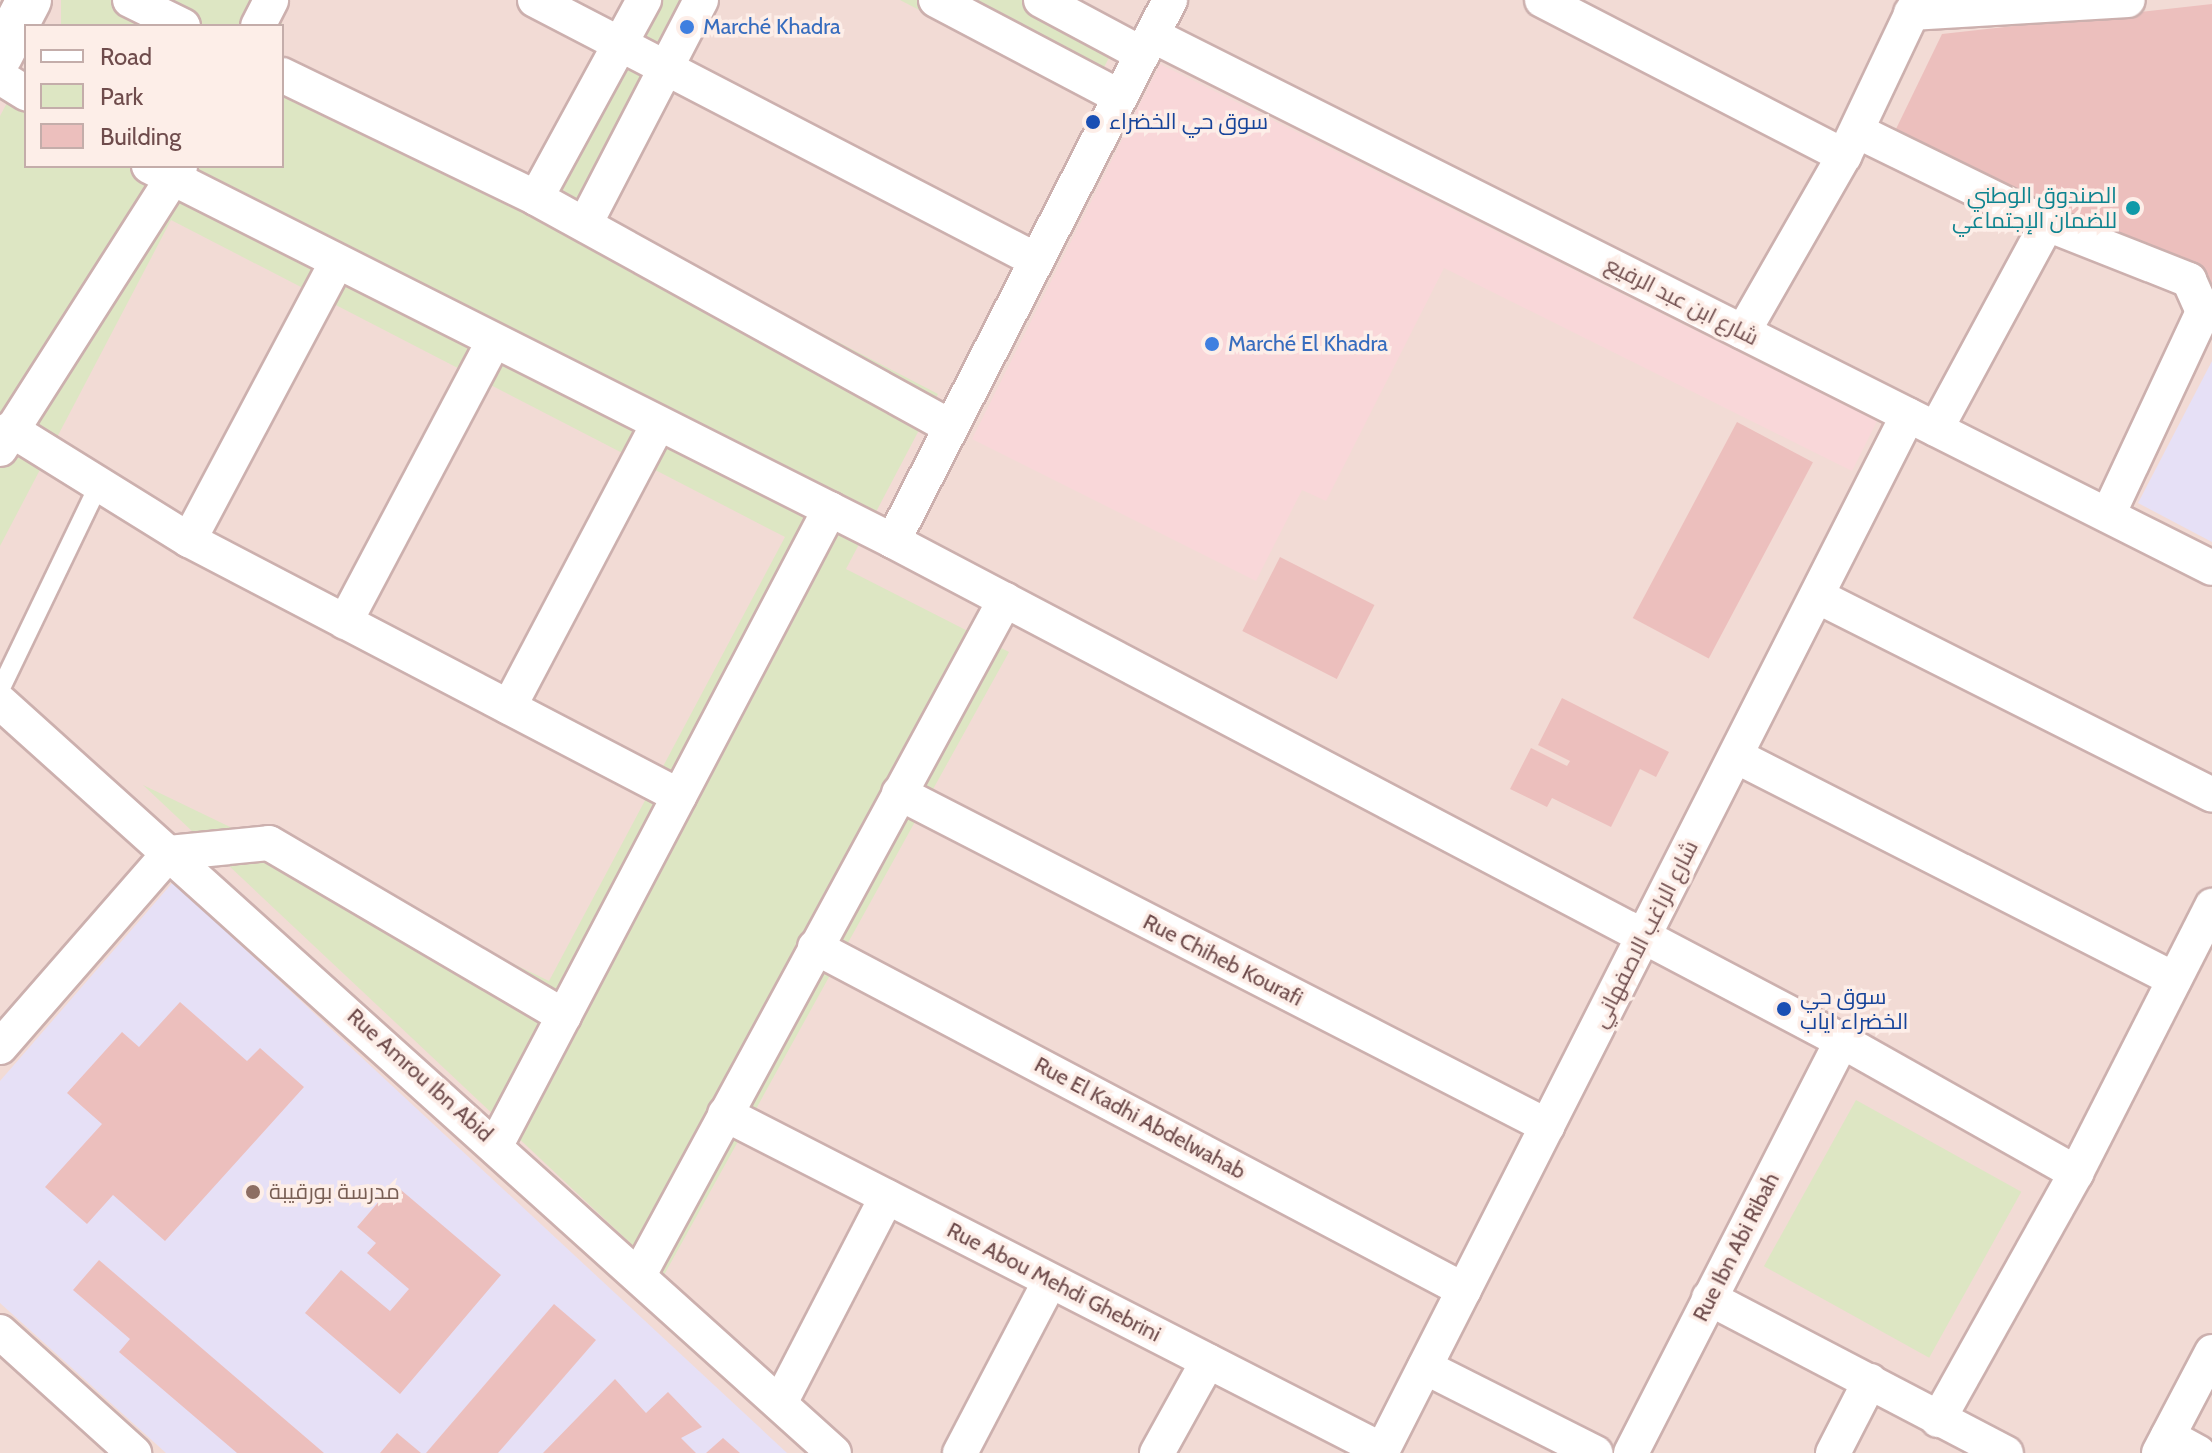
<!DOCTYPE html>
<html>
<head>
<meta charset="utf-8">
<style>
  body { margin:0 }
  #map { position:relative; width:2212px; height:1453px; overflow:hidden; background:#fae9e3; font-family:Cabin,Cairo,sans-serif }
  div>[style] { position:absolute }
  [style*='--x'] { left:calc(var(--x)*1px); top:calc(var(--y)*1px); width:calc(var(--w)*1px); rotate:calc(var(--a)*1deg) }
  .residential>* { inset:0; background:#f2dbd5 }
  .commercial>* { inset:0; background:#f9d7d9 }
  .education>* { inset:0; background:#e6e0f6 }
  .green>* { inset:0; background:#dde6c3; transform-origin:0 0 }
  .building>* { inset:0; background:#ecbfbd; transform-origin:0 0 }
  .roads { filter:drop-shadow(2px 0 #ccb0ae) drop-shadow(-2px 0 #ccb0ae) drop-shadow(0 2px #ccb0ae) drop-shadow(0 -2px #ccb0ae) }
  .lane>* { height:18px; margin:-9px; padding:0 9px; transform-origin:9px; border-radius:9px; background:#fff }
  .street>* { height:34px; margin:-17px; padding:0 17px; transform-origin:17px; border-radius:17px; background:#fff }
  .secondary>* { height:44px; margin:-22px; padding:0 22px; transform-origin:22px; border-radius:22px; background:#fff }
  .dots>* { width:22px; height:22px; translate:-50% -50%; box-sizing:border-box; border:4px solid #fdeee8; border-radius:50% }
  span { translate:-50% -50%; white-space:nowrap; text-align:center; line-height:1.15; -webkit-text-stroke:7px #fdeee8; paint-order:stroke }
  .shop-label { font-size:22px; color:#366cbe }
  .left { translate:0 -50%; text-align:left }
  .transit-label { font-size:22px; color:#164399 }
  .culture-label { font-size:22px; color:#0d838f }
  .right { translate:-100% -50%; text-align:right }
  .street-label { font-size:22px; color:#6f4c4c }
  .education-label { font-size:22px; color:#785e54 }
  .legend { position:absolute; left:24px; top:24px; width:260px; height:144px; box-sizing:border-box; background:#fdeee8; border:2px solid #c4adaa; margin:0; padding:10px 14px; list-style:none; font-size:24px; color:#6f4c4c }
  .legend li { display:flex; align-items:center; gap:16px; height:40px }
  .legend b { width:40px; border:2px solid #c4adaa }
</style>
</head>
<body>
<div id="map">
  <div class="residential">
    <div style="clip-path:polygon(evenodd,0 0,2212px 0,2212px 1453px,0 1453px,0 0,26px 26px,282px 26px,282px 166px,26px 166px,26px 26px)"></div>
  </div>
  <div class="commercial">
    <div style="clip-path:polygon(1160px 64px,1877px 421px,1852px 471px,1444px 268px,1326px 501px,1302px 490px,1256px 581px,972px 439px)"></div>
  </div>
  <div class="education">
    <div style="clip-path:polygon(2212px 361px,2212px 542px,2138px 503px)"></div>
    <div style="clip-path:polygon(173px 882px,787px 1453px,166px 1453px,0 1303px,0 1081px)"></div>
  </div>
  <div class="green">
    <div style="left:61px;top:0;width:221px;height:30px"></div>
    <div style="clip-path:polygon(628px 0,719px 0,604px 220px,938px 394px,846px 569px,1009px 652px,664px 1275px,143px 785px,549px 981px,785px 537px,171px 220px,0 546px,0 116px,26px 67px,26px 166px,282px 166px,282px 55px,531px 185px)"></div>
    <div style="clip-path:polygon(900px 0,1079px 0,1126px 25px,1088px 98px)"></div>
    <div style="left:1856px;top:1100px;width:189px;height:190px;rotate:29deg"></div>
  </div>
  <div class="building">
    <div style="clip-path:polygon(2212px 4px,2212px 287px,1896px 129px,1942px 34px)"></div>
    <div style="left:1737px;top:422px;width:86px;height:222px;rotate:28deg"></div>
    <div style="left:1280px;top:557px;width:106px;height:83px;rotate:27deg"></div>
    <div style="clip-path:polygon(1562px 698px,1669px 752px,1656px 777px,1640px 769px,1611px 827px,1552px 798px,1547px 807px,1510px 789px,1531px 748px,1567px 766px,1570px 761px,1538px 745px)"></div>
    <div style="clip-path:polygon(180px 1002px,247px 1061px,260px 1048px,304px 1087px,165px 1241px,113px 1195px,87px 1224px,45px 1187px,102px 1124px,67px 1093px,122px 1032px,139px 1047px)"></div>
    <div style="clip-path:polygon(394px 1184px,501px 1275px,400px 1394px,305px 1313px,341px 1270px,390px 1311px,409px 1289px,367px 1253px,376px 1243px,357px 1227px)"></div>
    <div style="clip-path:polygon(99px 1260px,324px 1453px,237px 1453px,119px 1352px,130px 1339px,73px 1290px)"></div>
    <div style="clip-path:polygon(554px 1304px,596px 1340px,498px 1453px,426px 1453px)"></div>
    <div style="clip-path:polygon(615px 1379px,646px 1413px,668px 1392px,702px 1427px,681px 1438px,696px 1453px,543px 1453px)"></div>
    <div style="clip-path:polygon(397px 1433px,421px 1453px,380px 1453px)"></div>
    <div style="clip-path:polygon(723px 1438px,740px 1453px,706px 1453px)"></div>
  </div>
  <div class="roads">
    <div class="lane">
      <div style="--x:0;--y:690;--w:229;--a:-64.3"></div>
    </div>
    <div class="street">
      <div style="--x:130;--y:0;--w:59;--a:26.1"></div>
      <div style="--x:535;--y:0;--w:564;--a:27.43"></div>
      <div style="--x:936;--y:0;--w:208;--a:27.8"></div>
      <div style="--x:1041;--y:0;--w:115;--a:28.1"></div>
      <div style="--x:1542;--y:0;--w:340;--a:27.3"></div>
      <div style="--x:1911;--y:13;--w:217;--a:-3.4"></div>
      <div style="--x:258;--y:26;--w:29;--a:-63"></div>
      <div style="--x:1152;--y:35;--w:1186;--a:26.69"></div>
      <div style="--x:282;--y:75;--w:282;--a:25.8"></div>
      <div style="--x:536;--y:198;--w:472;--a:28.9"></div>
      <div style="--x:0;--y:77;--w:31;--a:32"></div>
      <div style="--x:1857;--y:131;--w:212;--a:26.1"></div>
      <div style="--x:2047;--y:224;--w:153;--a:21.5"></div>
      <div style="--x:2189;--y:280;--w:35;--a:66"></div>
      <div style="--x:2203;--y:312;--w:224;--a:115.1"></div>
      <div style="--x:149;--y:166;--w:833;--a:26.75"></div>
      <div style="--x:893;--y:541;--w:1073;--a:27.78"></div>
      <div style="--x:1842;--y:1041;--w:269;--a:29.4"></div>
      <div style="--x:536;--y:198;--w:226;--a:-61.4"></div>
      <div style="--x:585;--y:224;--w:252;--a:-62.6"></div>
      <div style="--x:1743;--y:332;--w:203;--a:-60.2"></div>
      <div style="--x:1844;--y:156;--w:173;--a:-64.6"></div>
      <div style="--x:10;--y:429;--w:211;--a:31.8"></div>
      <div style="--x:189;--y:540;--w:553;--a:27.58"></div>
      <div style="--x:1936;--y:429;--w:233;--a:-61.6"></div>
      <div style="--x:0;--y:449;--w:335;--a:-57.5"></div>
      <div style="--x:189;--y:540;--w:313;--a:-62"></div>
      <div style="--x:893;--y:541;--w:608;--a:-62.89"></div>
      <div style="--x:1817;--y:596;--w:442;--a:26.7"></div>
      <div style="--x:345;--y:622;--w:317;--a:-62.1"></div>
      <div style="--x:0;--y:702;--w:1122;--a:42"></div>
      <div style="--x:509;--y:707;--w:320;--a:-62.2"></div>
      <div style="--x:1736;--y:756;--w:492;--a:27"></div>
      <div style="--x:899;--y:793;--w:729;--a:27.2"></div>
      <div style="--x:815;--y:947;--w:734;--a:27.86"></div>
      <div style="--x:0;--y:1047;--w:257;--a:-48.9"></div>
      <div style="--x:169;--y:853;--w:100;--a:-5.7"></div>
      <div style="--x:269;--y:843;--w:342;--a:30.4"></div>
      <div style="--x:725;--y:1114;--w:738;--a:27.09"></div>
      <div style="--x:497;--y:1143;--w:716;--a:-62.29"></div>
      <div style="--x:640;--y:1273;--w:766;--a:-61.53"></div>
      <div style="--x:1709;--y:1298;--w:335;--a:27.6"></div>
      <div style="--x:0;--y:1332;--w:181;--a:42.1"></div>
      <div style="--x:1425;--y:1367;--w:191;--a:26.8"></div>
      <div style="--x:780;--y:1403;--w:232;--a:-62.6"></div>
      <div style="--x:1938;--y:1420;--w:283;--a:-60.8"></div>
      <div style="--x:2076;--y:1173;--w:300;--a:-63"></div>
      <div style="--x:2168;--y:1436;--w:35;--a:29"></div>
      <div style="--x:960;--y:1453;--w:194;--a:-62.4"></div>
      <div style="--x:1157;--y:1453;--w:105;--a:-61"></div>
      <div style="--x:1381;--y:1453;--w:1164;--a:-63.08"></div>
      <div style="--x:1631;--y:1453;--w:463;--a:-62.9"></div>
      <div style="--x:1833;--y:1453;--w:81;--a:-62.8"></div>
      <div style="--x:2159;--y:1453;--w:114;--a:-62.3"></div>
    </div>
    <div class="secondary">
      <div style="--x:0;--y:56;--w:63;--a:-62.6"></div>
    </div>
  </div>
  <div class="dots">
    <div style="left:687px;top:27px;background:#3f7fe0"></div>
    <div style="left:1093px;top:122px;background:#1a4fb4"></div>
    <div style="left:2133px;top:208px;background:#0f9aa8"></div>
    <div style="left:1212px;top:344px;background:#3f7fe0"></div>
    <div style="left:1784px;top:1009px;background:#1a4fb4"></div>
    <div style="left:253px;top:1192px;background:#8d6e63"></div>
  </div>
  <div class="shop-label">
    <span class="left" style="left:703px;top:27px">Marché Khadra</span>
    <span class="left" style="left:1228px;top:344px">Marché El Khadra</span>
  </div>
  <div class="transit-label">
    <span class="left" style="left:1109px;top:122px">سوق حي الخضراء</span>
    <span class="left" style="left:1800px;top:1009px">سوق حي<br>الخضراء اياب</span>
  </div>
  <div class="culture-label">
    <span class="right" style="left:2117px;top:208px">الصندوق الوطني<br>للضمان الإجتماعي</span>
  </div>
  <div class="street-label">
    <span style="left:1682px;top:301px;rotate:27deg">شارع ابن عبد الرفيع</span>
    <span style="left:1645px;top:934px;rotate:-63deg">شارع الراغب الاصفهاني</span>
    <span style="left:1223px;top:960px;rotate:27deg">Rue Chiheb Kourafi</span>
    <span style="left:420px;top:1075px;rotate:42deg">Rue Amrou Ibn Abid</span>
    <span style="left:1140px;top:1118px;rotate:28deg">Rue El Kadhi Abdelwahab</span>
    <span style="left:1736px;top:1247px;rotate:-63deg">Rue Ibn Abi Ribah</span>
    <span style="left:1054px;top:1282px;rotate:27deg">Rue Abou Mehdi Ghebrini</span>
  </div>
  <div class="education-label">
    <span class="left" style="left:269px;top:1192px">مدرسة بورقيبة</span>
  </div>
  <ul class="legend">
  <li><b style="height:10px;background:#fff"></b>Road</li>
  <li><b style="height:22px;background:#dde6c3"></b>Park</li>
  <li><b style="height:22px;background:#ecbfbd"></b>Building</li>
  </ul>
</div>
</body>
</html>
